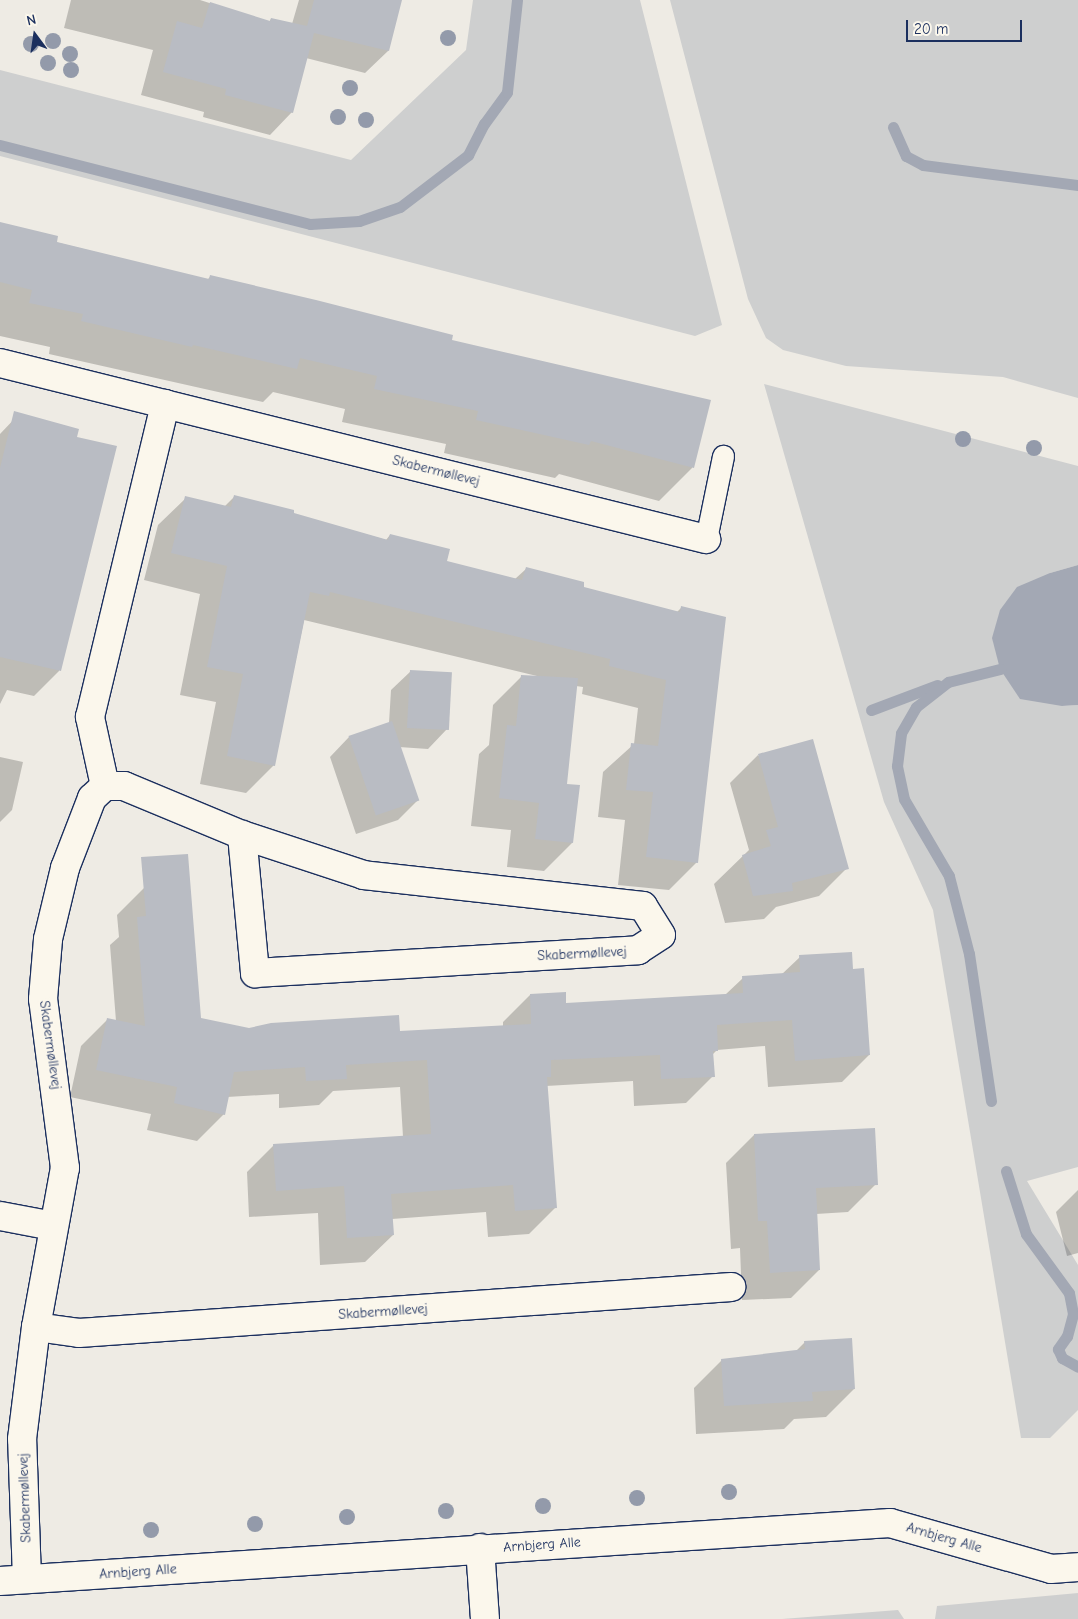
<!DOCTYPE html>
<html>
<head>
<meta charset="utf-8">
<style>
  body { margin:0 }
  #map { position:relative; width:1078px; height:1619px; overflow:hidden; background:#eeebe4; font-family:"Comic Neue",sans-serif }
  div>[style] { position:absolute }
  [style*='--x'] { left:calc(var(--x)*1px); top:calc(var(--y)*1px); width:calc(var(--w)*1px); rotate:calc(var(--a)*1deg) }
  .green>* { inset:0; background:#cecfcf }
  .water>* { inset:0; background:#a3a8b4 }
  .shadow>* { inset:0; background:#0003 }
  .stream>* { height:11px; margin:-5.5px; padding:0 5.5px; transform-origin:5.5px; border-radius:5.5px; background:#a3a8b4 }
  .building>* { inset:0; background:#b9bcc3; transform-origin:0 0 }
  .roads { filter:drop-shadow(1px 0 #1b2f5e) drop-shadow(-1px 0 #1b2f5e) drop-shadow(0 1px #1b2f5e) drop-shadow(0 -1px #1b2f5e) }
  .service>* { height:21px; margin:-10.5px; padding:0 10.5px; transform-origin:10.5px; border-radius:10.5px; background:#fbf7ec }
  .minor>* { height:28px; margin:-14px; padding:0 14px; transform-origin:14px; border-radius:14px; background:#fbf7ec }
  .tertiary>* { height:28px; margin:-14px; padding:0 14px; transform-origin:14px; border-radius:14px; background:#fbf7ec }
  .trees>* { width:16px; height:16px; margin:-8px; border-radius:50%; background:#939aaa }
  span { translate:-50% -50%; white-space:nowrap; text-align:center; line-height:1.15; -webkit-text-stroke:5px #fbf7ec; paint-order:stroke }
  .street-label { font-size:14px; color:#1b2f5e }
  .north { position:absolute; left:10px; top:10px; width:50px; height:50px; -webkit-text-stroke:4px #fbf7ec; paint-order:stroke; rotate:346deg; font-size:14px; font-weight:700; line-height:20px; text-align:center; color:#1b2f5e }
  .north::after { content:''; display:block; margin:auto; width:18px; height:22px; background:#1b2f5e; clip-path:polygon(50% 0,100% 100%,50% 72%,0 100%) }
  .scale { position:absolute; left:906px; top:20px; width:116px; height:22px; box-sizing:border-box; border:2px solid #1b2f5e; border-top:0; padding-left:6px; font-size:15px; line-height:18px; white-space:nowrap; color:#1b2f5e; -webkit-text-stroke:4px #fbf7ec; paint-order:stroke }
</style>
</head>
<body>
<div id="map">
  <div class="green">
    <div style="clip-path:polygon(473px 0,640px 0,722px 325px,695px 336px,0 156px,0 70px,351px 160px,466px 50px)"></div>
    <div style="clip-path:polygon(670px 0,1078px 0,1078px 398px,1003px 377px,846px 366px,783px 350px,766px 338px,748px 299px)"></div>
    <div style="clip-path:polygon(764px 384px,1078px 466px,1078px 565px,1050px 573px,1062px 706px,1078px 705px,1078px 1167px,1027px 1181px,1078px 1265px,1078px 1410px,1050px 1438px,1021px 1438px,933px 910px,884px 802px)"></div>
    <div style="clip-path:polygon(1078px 1593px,1078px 1619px,935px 1619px,937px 1606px)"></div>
    <div style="clip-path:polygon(898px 1610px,904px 1619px,782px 1619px)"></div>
  </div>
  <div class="water">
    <div style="clip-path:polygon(1078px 565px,1078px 705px,1062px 706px,1020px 699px,1000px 669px,992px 638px,1000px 610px,1017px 587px,1050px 573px)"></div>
  </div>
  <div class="shadow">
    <div style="clip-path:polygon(71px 0,200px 0,269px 22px,271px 19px,292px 24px,299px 0,400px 0,388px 51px,365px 73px,306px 58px,292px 112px,270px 135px,203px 117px,204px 112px,141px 95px,153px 50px,64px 28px)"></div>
    <div style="clip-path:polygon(0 223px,55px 242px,207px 280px,211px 276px,450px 341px,709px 401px,692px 468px,659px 501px,559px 474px,555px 478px,444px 453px,446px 444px,342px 422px,345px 409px,273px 392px,263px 402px,49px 354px,50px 347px,0 336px)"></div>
    <div style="clip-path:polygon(19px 414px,76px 438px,59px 671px,34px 696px,7px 690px,0 704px,0 434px)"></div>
    <div style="clip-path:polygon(234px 497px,386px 540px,390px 535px,445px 562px,515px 579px,526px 569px,582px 588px,677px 612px,681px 608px,697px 862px,669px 890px,618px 885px,625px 820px,598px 817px,603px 772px,634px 744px,638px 708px,582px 694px,583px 687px,576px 686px,566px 785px,572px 843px,544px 871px,507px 867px,511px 830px,471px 826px,479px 754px,489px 745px,493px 705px,521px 677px,537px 676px,304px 620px,274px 765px,246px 793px,200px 784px,216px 702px,180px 695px,200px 594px,144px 580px,158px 525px,186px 498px,224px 507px)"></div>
    <div style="clip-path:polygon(411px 671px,447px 729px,428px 749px,399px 747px,417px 801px,398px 820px,356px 834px,330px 757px,349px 737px,389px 723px,391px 690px)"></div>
    <div style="clip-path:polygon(758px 755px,847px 868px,819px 896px,776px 907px,764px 919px,725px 923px,714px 884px,749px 850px,730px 783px)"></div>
    <div style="clip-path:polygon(0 757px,23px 762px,12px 810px,0 822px)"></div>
    <div style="clip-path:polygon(144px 888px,200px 1020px,249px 1030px,399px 1032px,503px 1026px,503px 1022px,530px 995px,565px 1005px,725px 995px,743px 978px,781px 975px,800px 957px,852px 970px,869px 1055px,842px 1082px,768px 1087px,765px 1046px,717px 1050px,712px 1055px,713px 1076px,686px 1103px,634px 1106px,633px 1081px,546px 1086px,556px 1207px,529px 1234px,488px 1237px,486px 1212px,392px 1219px,393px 1235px,365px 1262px,320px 1265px,318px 1213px,249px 1217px,247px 1172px,274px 1145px,403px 1137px,400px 1087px,333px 1091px,319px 1105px,279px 1108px,279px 1094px,227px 1097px,224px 1114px,197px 1141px,147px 1130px,151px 1114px,70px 1097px,81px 1046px,108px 1019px,116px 1021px,110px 945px,119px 937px,117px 915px)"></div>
    <div style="clip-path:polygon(754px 1135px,876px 1184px,848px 1212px,816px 1214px,819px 1270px,791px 1298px,742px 1300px,740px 1248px,731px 1249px,726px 1163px)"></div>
    <div style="clip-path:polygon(1078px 1190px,1078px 1253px,1067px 1256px,1056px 1212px)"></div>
    <div style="clip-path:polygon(805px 1342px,854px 1389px,826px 1417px,794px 1419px,784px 1429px,696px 1434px,694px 1388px,722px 1360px,796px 1351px)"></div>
  </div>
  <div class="stream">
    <div style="--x:893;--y:127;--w:32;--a:66"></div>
    <div style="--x:906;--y:156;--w:19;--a:28"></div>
    <div style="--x:923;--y:165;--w:156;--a:7.4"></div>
    <div style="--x:0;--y:145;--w:320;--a:14.3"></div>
    <div style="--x:310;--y:224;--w:49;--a:-3.5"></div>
    <div style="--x:359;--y:221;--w:43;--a:-18.9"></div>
    <div style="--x:400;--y:207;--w:86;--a:-37.4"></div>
    <div style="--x:468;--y:155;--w:35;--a:-63"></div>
    <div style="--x:484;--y:124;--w:39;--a:-54"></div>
    <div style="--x:507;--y:92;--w:93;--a:-83.8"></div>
    <div style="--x:871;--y:710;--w:71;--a:-20.7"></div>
    <div style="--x:991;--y:1101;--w:149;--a:-98.5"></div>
    <div style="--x:969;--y:954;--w:81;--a:-104.4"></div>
    <div style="--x:949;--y:876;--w:89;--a:-120.3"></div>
    <div style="--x:904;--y:799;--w:34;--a:-102"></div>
    <div style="--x:897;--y:766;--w:33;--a:-83"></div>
    <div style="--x:901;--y:733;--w:30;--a:-60"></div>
    <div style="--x:916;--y:707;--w:41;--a:-38"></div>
    <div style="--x:948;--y:682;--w:54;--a:-14"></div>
    <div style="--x:1006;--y:1171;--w:66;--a:72.4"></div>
    <div style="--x:1026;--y:1234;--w:73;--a:53.9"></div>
    <div style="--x:1069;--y:1293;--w:21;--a:79"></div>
    <div style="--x:1073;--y:1314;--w:23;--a:105"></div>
    <div style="--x:1067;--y:1336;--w:16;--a:125"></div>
    <div style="--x:1058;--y:1349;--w:10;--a:66"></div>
    <div style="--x:1062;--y:1358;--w:18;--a:29"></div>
  </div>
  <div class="building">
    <div style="clip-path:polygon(314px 0,402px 0,389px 51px,314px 33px,293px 113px,225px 95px,226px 89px,163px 72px,177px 21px,202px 28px,210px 2px,270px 21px,271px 18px,307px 26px)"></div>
    <div style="clip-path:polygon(0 222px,58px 236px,57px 242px,209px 279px,210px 275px,316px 300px,453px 335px,452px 340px,711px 400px,694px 468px,591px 441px,589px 445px,476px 420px,478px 411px,374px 389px,377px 376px,300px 358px,297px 369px,193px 345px,192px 347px,81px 321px,83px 314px,29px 303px,32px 290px,0 282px)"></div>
    <div style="clip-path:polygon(14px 411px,79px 429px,77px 437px,117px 446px,61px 671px,0 657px,0 468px)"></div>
    <div style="clip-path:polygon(234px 495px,294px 510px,294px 513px,388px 540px,390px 534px,450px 549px,447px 561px,522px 580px,526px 567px,584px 582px,584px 587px,680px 612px,681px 606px,726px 617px,698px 863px,646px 857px,653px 792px,626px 790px,631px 743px,658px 746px,666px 680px,609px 666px,610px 659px,330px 592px,329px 596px,310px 592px,275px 766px,227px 756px,243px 674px,207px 667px,227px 566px,171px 553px,185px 496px,231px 507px)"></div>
    <div style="left:410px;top:670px;width:42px;height:58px;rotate:3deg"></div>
    <div style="clip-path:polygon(521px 675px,578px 678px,567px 784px,580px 785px,573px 843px,535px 839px,539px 803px,499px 798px,507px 725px,516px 726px)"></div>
    <div style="left:392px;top:721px;width:84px;height:46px;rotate:71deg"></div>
    <div style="clip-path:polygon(813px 739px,849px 869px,792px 883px,793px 891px,753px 896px,742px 855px,771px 846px,766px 830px,778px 827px,758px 754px)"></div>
    <div style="clip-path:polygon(188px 854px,201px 1018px,249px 1028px,271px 1023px,399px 1015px,400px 1031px,531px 1024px,530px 994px,566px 992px,566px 1003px,743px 993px,742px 976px,800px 972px,799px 955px,852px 952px,853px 969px,864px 968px,870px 1055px,795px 1061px,792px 1020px,717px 1025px,718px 1051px,713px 1051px,715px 1077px,661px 1079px,660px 1055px,551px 1060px,551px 1077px,547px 1077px,557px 1208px,515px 1211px,513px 1185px,391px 1194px,394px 1235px,347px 1238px,344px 1186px,276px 1191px,273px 1144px,431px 1134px,427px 1060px,346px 1065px,347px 1079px,306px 1081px,305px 1067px,234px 1072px,225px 1115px,174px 1103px,177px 1087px,96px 1070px,107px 1018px,145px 1026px,137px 917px,146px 916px,141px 857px)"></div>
    <div style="clip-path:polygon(875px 1128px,878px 1185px,816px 1188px,820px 1270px,770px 1273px,767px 1221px,758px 1221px,754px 1134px)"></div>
    <div style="clip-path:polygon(852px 1338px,855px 1389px,812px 1392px,813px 1401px,724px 1406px,721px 1359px,805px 1349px,804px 1341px)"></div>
  </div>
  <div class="roads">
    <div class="service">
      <div style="--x:706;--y:539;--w:85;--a:-78.4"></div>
    </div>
    <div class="minor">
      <div style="--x:0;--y:363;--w:728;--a:14"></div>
      <div style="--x:105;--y:786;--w:71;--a:-102.3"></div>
      <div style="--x:90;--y:717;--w:322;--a:-76.5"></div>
      <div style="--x:0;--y:1216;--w:54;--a:10.7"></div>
      <div style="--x:36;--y:1327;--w:43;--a:7.9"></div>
      <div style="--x:79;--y:1333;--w:654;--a:-4.04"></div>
      <div style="--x:480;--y:1548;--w:71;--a:86"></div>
      <div style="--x:27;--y:1579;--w:140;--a:-92"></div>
      <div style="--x:22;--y:1439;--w:113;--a:-82.9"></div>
      <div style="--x:36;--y:1327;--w:162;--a:-79.7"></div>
      <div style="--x:65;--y:1168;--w:170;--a:-97.4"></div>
      <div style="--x:43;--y:999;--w:60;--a:-85.2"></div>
      <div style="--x:48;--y:939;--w:73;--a:-76.5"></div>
      <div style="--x:65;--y:868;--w:75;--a:-68.9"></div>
      <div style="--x:92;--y:798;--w:18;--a:-43"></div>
      <div style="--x:105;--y:786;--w:19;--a:0"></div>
      <div style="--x:124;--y:786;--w:128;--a:22.6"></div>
      <div style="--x:242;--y:835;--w:139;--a:84.6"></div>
      <div style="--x:255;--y:973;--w:384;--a:-3.4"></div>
      <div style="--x:638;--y:950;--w:27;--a:-33"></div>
      <div style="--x:661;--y:935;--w:34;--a:-122"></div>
      <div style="--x:643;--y:906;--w:281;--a:-173.7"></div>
      <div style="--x:364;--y:875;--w:128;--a:-161.8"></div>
    </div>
    <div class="tertiary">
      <div style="--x:0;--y:1581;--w:892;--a:-3.73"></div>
      <div style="--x:890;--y:1523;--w:167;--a:15.9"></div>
      <div style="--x:1051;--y:1569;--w:27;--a:-4"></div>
    </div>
  </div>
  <div class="trees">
    <div style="left:448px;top:38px"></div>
    <div style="left:53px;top:41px"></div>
    <div style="left:31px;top:44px"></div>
    <div style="left:70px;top:54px"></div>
    <div style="left:48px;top:63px"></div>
    <div style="left:71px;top:70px"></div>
    <div style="left:350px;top:88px"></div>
    <div style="left:338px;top:117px"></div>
    <div style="left:366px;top:120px"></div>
    <div style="left:963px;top:439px"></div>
    <div style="left:1034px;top:448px"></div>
    <div style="left:729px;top:1492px"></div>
    <div style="left:637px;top:1498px"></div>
    <div style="left:543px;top:1506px"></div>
    <div style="left:446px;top:1511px"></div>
    <div style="left:347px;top:1517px"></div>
    <div style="left:255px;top:1524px"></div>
    <div style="left:151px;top:1530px"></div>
  </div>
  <div class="street-label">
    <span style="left:436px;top:471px;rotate:14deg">Skabermøllevej</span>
    <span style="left:582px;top:954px;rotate:-3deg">Skabermøllevej</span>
    <span style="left:50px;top:1045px;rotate:82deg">Skabermøllevej</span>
    <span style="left:383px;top:1312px;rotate:-4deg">Skabermøllevej</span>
    <span style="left:25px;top:1498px;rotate:-92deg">Skabermøllevej</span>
    <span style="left:944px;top:1538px;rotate:16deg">Arnbjerg Alle</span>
    <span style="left:542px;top:1545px;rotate:-4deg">Arnbjerg Alle</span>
    <span style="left:138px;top:1572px;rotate:-4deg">Arnbjerg Alle</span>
  </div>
  <div class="north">N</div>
  <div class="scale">20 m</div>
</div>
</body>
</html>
